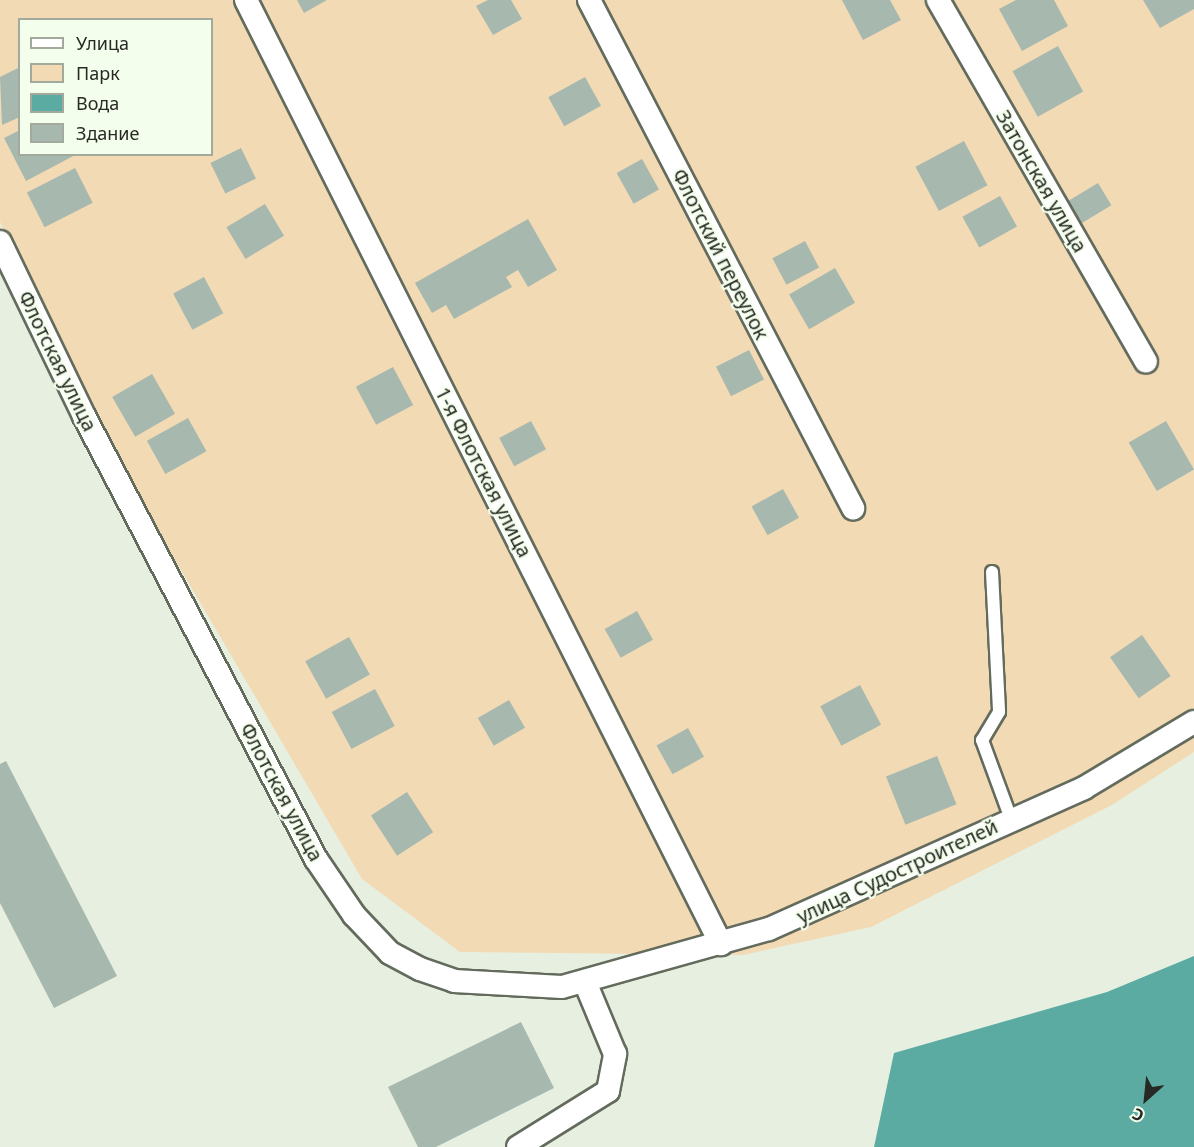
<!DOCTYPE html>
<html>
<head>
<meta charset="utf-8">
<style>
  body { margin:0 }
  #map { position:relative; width:1194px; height:1147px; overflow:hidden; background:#e7f0e0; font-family:"Noto Sans",sans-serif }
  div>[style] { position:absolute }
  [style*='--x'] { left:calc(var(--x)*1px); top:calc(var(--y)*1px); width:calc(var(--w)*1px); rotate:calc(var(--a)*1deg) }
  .green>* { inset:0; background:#f2dab5 }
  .water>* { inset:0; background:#5baba2 }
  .building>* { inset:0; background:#a7b8ae; transform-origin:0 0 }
  .roads { filter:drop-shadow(2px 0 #636b5d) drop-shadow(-2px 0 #636b5d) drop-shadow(0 2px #636b5d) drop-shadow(0 -2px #636b5d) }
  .service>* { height:12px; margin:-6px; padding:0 6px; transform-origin:6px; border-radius:6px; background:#fff }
  .minor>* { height:22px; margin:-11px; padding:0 11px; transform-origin:11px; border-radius:11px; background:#fff }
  span { translate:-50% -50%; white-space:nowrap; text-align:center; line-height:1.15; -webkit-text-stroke:4.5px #f4feed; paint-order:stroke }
  .street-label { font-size:20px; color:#272a24 }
  .legend { position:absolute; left:18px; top:18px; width:195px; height:138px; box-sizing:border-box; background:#f4feed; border:2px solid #a2a99d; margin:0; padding:8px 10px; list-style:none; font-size:18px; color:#272a24 }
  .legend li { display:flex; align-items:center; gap:12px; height:30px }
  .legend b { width:30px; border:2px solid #a2a99d }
  .north { position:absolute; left:1116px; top:1069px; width:60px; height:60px; -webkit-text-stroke:4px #f4feed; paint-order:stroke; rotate:207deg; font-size:16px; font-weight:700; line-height:24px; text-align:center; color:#272a24 }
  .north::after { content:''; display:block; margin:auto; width:21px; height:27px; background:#272a24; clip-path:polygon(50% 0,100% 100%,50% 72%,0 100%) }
</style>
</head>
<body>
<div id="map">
  <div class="green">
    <div style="clip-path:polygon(evenodd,0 0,1194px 0,1194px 752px,1112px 805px,871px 927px,743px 955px,460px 952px,362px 879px,99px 430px,0 222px,0 0,20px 20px,212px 20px,212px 154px,20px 154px,20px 20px)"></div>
  </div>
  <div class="water">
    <div style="clip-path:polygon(1194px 956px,1194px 1147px,874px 1147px,894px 1053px,1107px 992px)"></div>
  </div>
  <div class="building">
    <div style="clip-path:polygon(297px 0,327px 0,304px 13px)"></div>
    <div style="clip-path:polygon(488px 0,511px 0,522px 19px,493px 35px,476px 6px)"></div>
    <div style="clip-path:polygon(842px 0,890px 0,901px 20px,863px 40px)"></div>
    <div style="clip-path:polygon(1016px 0,1054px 0,1068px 26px,1022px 51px,999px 9px)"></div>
    <div style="clip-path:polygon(1143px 0,1194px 0,1194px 9px,1160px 28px)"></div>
    <div style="left:1058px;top:46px;width:52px;height:52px;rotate:61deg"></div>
    <div style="clip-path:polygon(20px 67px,20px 117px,2px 125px,0 77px)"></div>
    <div style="left:585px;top:77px;width:33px;height:42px;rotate:61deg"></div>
    <div style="clip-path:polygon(20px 130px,20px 154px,77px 154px,26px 181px,4px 138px)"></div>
    <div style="left:964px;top:141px;width:50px;height:55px;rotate:62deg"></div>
    <div style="left:241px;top:148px;width:34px;height:34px;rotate:64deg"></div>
    <div style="left:642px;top:159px;width:35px;height:29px;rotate:61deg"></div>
    <div style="left:75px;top:168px;width:39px;height:54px;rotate:63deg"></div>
    <div style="left:1098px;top:183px;width:26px;height:43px;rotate:59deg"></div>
    <div style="left:1000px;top:196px;width:35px;height:43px;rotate:61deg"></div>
    <div style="left:265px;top:204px;width:37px;height:45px;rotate:59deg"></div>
    <div style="clip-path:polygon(528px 219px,557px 270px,528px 287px,518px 270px,506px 277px,512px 287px,454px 319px,446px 305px,432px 313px,415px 283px)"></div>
    <div style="left:805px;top:241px;width:30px;height:37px;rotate:62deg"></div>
    <div style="left:835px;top:268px;width:40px;height:53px;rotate:60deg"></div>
    <div style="left:204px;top:277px;width:41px;height:35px;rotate:62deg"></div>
    <div style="left:749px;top:350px;width:33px;height:37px;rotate:63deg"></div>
    <div style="left:393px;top:367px;width:43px;height:42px;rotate:62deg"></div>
    <div style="left:152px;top:374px;width:46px;height:46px;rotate:60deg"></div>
    <div style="left:188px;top:418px;width:38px;height:47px;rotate:61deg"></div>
    <div style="left:531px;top:421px;width:32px;height:36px;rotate:62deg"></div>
    <div style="left:1166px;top:421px;width:56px;height:43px;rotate:60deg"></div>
    <div style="left:783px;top:489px;width:33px;height:36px;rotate:61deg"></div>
    <div style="left:637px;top:611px;width:33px;height:37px;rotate:61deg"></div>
    <div style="left:1142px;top:635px;width:50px;height:39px;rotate:55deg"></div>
    <div style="left:349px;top:637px;width:43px;height:50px;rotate:61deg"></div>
    <div style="left:860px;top:685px;width:45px;height:45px;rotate:62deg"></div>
    <div style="left:375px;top:689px;width:42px;height:49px;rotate:62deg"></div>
    <div style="left:509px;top:700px;width:32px;height:36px;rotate:60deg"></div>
    <div style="left:688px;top:728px;width:33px;height:36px;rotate:61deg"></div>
    <div style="left:937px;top:756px;width:52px;height:55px;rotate:68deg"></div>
    <div style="clip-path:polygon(6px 761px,117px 976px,54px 1008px,0 903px,0 764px)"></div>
    <div style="left:407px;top:792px;width:48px;height:43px;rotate:57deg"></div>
    <div style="clip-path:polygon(521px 1022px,554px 1088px,436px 1147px,418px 1147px,388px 1087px)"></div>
  </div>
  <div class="roads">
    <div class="service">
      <div style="--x:992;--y:572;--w:140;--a:87.1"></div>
      <div style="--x:999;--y:712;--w:33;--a:121"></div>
      <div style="--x:982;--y:740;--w:84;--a:69.8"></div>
    </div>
    <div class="minor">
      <div style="--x:246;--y:0;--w:1057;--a:63.29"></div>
      <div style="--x:589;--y:0;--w:573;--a:62.54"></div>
      <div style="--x:938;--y:0;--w:417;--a:60.1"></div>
      <div style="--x:0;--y:242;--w:193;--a:64.2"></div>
      <div style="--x:84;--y:416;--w:500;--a:62.36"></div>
      <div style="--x:316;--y:859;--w:68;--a:55.8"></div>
      <div style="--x:354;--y:915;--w:52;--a:46.5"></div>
      <div style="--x:390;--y:953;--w:34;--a:28"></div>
      <div style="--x:420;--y:969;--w:36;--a:19"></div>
      <div style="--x:454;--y:981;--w:108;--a:3.2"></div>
      <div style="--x:562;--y:987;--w:215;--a:-15.7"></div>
      <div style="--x:769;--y:929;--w:345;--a:-24.1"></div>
      <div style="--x:1084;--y:788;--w:128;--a:-31"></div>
      <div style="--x:518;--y:1147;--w:106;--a:-31.9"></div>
      <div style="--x:608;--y:1091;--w:38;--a:-79"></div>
      <div style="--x:615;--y:1054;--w:78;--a:-112.6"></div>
    </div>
  </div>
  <div class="street-label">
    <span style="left:1042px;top:181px;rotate:60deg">Затонская улица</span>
    <span style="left:721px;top:254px;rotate:63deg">Флотский переулок</span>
    <span style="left:58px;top:361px;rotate:64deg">Флотская улица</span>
    <span style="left:484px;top:472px;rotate:63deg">1-я Флотская улица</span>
    <span style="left:282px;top:792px;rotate:62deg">Флотская улица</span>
    <span style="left:897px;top:871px;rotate:-25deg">улица Судостроителей</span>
  </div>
  <ul class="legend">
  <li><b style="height:8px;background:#fff"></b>Улица</li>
  <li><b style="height:16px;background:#f2dab5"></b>Парк</li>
  <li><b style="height:16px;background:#5baba2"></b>Вода</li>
  <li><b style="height:16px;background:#a7b8ae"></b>Здание</li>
  </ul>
  <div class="north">С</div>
</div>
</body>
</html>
